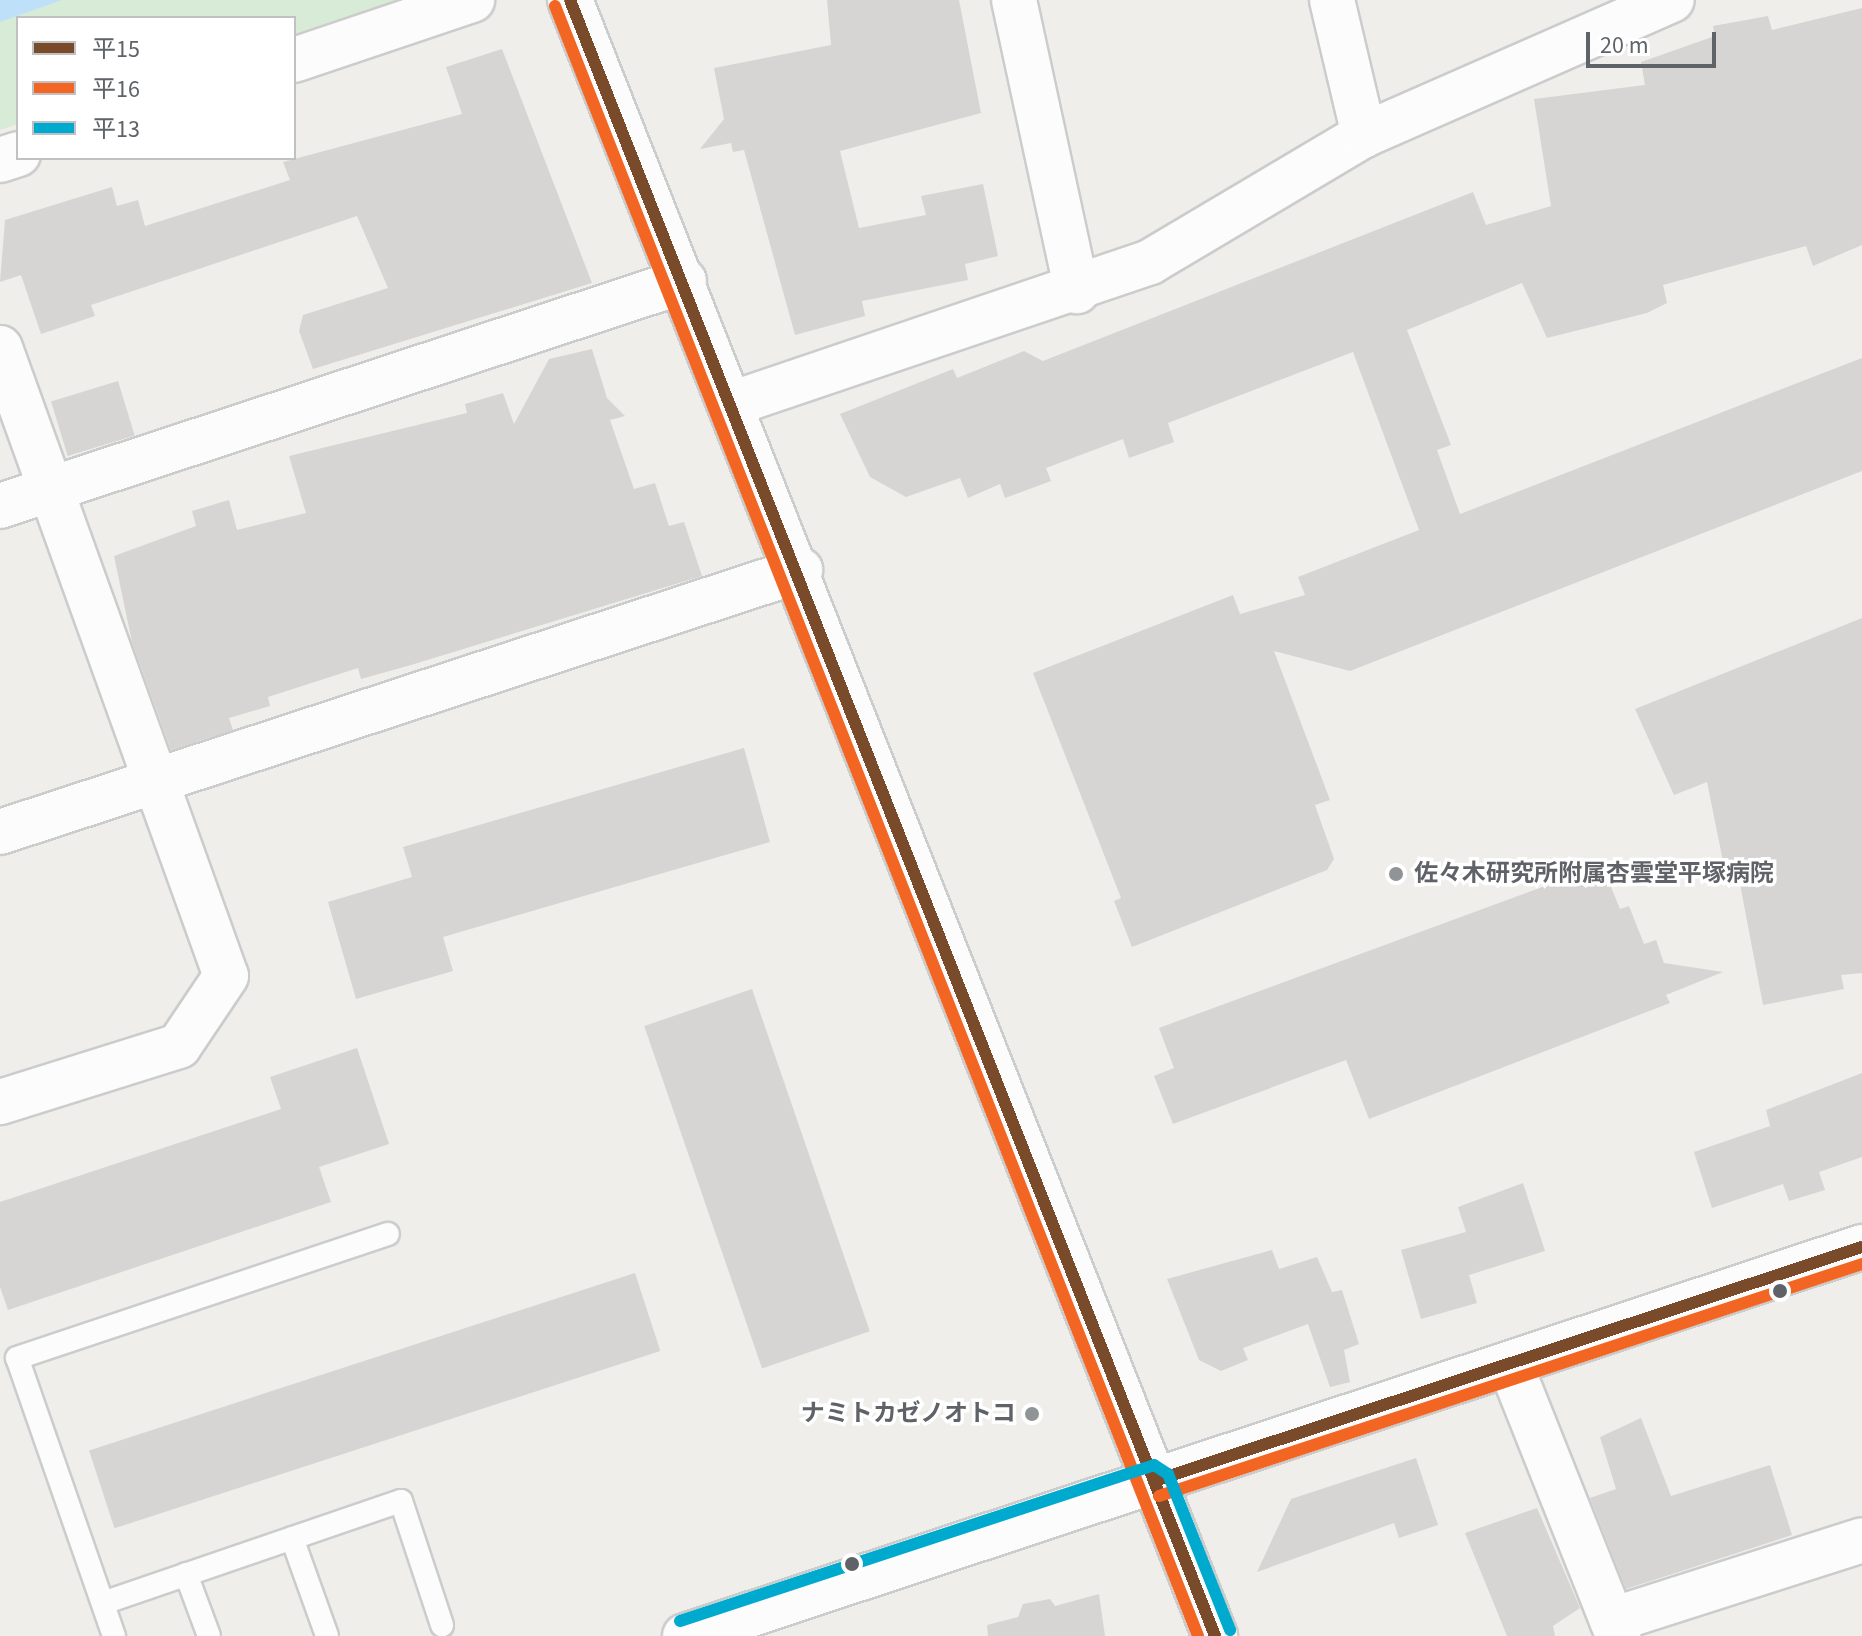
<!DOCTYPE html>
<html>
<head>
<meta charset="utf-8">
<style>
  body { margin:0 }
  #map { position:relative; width:1862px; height:1636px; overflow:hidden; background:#efeeea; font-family:"Source Sans 3","Noto Sans JP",sans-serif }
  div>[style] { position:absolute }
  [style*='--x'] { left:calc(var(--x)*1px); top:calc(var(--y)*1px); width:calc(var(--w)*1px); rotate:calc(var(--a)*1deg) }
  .green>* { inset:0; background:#d8ebd6 }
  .water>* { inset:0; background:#bfe0f9 }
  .building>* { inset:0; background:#d6d5d3; transform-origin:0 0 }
  .roads { filter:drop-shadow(2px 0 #cbcccc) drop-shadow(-2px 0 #cbcccc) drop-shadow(0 2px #cbcccc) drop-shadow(0 -2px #cbcccc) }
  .lane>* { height:22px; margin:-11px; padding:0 11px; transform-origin:11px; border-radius:11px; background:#fdfcfc }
  .street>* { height:44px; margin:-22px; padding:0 22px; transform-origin:22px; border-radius:22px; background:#fdfcfc }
  .secondary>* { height:44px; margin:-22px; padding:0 22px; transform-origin:22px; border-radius:22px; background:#fdfcfc }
  .bus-1>* { height:12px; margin:-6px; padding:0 6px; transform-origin:6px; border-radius:6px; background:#7a4b2a }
  .bus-2>* { height:12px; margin:-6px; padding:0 6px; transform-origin:6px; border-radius:6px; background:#f26522 }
  .bus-3>* { height:12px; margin:-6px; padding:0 6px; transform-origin:6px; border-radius:6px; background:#00a9ce }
  .dots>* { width:22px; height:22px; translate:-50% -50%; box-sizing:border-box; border:4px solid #fff; border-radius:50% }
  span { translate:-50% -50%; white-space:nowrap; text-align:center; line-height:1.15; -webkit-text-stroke:7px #fff; paint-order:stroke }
  .poi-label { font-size:24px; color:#5f6368; font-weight:700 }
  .left { translate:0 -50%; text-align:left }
  .right { translate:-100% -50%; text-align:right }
  .legend { position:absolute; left:16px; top:16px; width:280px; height:144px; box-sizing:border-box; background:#fff; border:2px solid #bfc1c3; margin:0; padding:10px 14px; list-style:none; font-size:24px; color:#5f6368 }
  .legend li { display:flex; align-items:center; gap:16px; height:40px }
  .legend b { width:40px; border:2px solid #bfc1c3 }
  .scale { position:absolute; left:1586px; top:32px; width:130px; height:36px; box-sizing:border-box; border:4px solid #5f6368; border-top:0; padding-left:10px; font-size:24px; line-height:28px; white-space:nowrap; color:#5f6368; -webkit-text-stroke:6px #fff; paint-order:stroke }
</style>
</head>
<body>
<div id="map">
  <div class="green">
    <div style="clip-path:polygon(0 0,398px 0,294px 34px,294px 18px,18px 18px,18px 124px,0 130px)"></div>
  </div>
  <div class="water">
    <div style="clip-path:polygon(0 0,62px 0,0 22px)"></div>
  </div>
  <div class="building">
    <div style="clip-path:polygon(827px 0,959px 0,981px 113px,840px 151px,859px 228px,926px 215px,921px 196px,983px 184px,998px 256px,965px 264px,968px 280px,862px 301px,865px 316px,795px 335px,744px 150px,733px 152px,731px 143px,700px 149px,724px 119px,714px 68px,831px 45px)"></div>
    <div style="clip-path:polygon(1862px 8px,1862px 245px,1813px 266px,1806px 246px,1663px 285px,1667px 303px,1647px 313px,1547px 338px,1522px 283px,1407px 330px,1451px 445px,1437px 450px,1460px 514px,1862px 358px,1862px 471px,1350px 671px,1274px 651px,1330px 800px,1315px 805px,1334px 859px,1327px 870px,1132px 947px,1114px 901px,1121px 898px,1033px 673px,1233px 595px,1240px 614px,1305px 595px,1298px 577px,1419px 530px,1353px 352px,1168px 423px,1174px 442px,1129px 458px,1123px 439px,1046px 468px,1051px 481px,1005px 498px,1000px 484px,968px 498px,960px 478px,906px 497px,870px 477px,840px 414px,953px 369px,957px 378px,1024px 351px,1043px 361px,1473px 192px,1486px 225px,1551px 206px,1534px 99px,1645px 85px,1641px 62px,1715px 36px,1713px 26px,1768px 16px,1772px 30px)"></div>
    <div style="clip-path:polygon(502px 49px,592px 283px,313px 369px,299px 331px,303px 315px,388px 288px,357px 216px,91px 305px,95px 316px,41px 334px,21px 275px,0 282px,5px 220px,112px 187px,117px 206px,138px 200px,145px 226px,290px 180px,283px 162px,462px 114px,446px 67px)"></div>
    <div style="clip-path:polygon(592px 349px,607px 398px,625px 416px,610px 420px,634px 489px,655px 483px,669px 526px,684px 522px,702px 576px,411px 665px,361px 679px,358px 668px,268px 697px,270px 706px,229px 718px,233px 730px,171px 750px,132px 642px,114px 556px,196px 526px,192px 511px,229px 500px,237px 530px,306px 513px,289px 456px,467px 413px,465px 404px,503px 393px,514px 424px,549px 359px)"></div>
    <div style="left:118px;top:381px;width:57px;height:70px;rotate:73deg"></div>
    <div style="clip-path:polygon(1862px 618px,1862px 973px,1841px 975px,1844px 989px,1763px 1005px,1740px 884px,1728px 886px,1707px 782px,1674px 795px,1635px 709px)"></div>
    <div style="clip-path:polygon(744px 748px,770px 842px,443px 937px,453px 971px,356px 999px,328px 902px,412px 877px,403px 847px)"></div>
    <div style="clip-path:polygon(1602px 865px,1620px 909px,1629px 906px,1644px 944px,1656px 940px,1664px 963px,1723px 972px,1666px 995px,1670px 1003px,1369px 1119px,1346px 1060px,1173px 1124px,1154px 1076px,1174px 1068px,1159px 1028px)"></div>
    <div style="left:752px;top:989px;width:362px;height:114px;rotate:71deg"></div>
    <div style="clip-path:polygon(357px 1048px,389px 1144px,319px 1167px,331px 1202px,8px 1310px,0 1287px,0 1202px,281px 1109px,270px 1077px)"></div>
    <div style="clip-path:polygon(1862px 1073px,1862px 1157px,1819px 1172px,1825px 1190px,1789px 1201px,1783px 1184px,1712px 1208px,1694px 1152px,1770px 1126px,1766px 1110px)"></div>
    <div style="clip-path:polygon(1523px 1183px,1545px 1251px,1469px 1275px,1477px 1303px,1421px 1319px,1401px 1250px,1466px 1232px,1458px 1207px)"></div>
    <div style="clip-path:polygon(1272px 1250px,1279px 1269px,1317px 1257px,1332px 1292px,1342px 1290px,1359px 1344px,1344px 1350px,1350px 1382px,1330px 1387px,1308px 1324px,1243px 1348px,1248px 1360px,1221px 1371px,1199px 1360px,1167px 1279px)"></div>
    <div style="left:635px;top:1273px;width:82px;height:574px;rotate:72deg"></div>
    <div style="clip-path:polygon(1641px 1418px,1671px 1496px,1770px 1465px,1792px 1535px,1626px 1589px,1590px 1498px,1616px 1489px,1600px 1437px)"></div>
    <div style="clip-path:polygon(1416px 1458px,1438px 1525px,1399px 1538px,1394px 1523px,1257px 1572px,1291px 1499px)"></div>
    <div style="clip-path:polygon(1537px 1508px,1580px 1608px,1553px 1626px,1555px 1636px,1507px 1636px,1465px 1533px)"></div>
    <div style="clip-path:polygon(1099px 1594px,1105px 1636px,988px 1636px,987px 1625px,1018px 1617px,1023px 1604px,1050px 1599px,1055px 1606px)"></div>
  </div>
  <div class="roads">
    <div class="lane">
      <div style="--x:292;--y:1538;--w:104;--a:70.3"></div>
      <div style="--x:186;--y:1574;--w:66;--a:69.6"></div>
      <div style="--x:103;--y:1603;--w:315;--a:-18.9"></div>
      <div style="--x:401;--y:1501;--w:131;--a:71.7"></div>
      <div style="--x:114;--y:1636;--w:294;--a:-109.2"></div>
      <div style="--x:17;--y:1358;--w:391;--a:-18.5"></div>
    </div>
    <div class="street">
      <div style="--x:1014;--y:0;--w:298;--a:77.8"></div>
      <div style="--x:1332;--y:0;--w:139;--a:76.7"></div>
      <div style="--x:294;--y:60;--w:188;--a:-18.6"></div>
      <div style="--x:0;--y:160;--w:19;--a:-18"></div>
      <div style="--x:0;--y:348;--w:667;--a:70.21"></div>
      <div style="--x:226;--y:976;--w:84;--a:123.9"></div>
      <div style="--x:179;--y:1046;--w:188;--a:162.6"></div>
      <div style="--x:734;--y:403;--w:439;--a:-18.7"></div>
      <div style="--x:1150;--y:262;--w:249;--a:-30.7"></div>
      <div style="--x:1364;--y:135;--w:336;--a:-23.7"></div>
      <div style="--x:0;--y:506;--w:720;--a:-18.21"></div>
      <div style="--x:0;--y:832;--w:842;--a:-18.13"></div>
      <div style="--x:1510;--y:1364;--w:293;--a:68.3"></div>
      <div style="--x:1612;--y:1620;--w:262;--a:-17.7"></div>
    </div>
    <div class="secondary">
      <div style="--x:570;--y:0;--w:1759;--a:68.48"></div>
      <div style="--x:685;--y:1636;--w:1240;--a:-18.29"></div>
    </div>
  </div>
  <div class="bus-1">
    <div style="--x:570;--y:0;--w:1759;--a:68.48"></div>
    <div style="--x:1154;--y:1481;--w:746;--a:-18.29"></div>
  </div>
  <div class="bus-2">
    <div style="--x:555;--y:6;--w:1752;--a:68.47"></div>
    <div style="--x:1159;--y:1496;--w:740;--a:-18.26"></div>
  </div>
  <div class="bus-3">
    <div style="--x:680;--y:1621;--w:499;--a:-18.2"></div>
    <div style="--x:1154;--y:1465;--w:17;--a:33"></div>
    <div style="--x:1168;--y:1474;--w:168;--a:68.3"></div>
  </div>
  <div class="dots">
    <div style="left:1396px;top:874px;background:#919496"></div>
    <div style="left:1780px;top:1291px;background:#5f6368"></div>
    <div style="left:1032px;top:1414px;background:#919496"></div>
    <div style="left:852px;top:1564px;background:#5f6368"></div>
  </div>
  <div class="poi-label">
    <span class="left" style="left:1414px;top:874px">佐々木研究所附属杏雲堂平塚病院</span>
    <span class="right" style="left:1016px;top:1414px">ナミトカゼノオトコ</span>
  </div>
  <ul class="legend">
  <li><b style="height:10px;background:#7a4b2a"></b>平15</li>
  <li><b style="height:10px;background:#f26522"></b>平16</li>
  <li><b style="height:10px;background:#00a9ce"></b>平13</li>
  </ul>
  <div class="scale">20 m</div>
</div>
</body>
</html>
